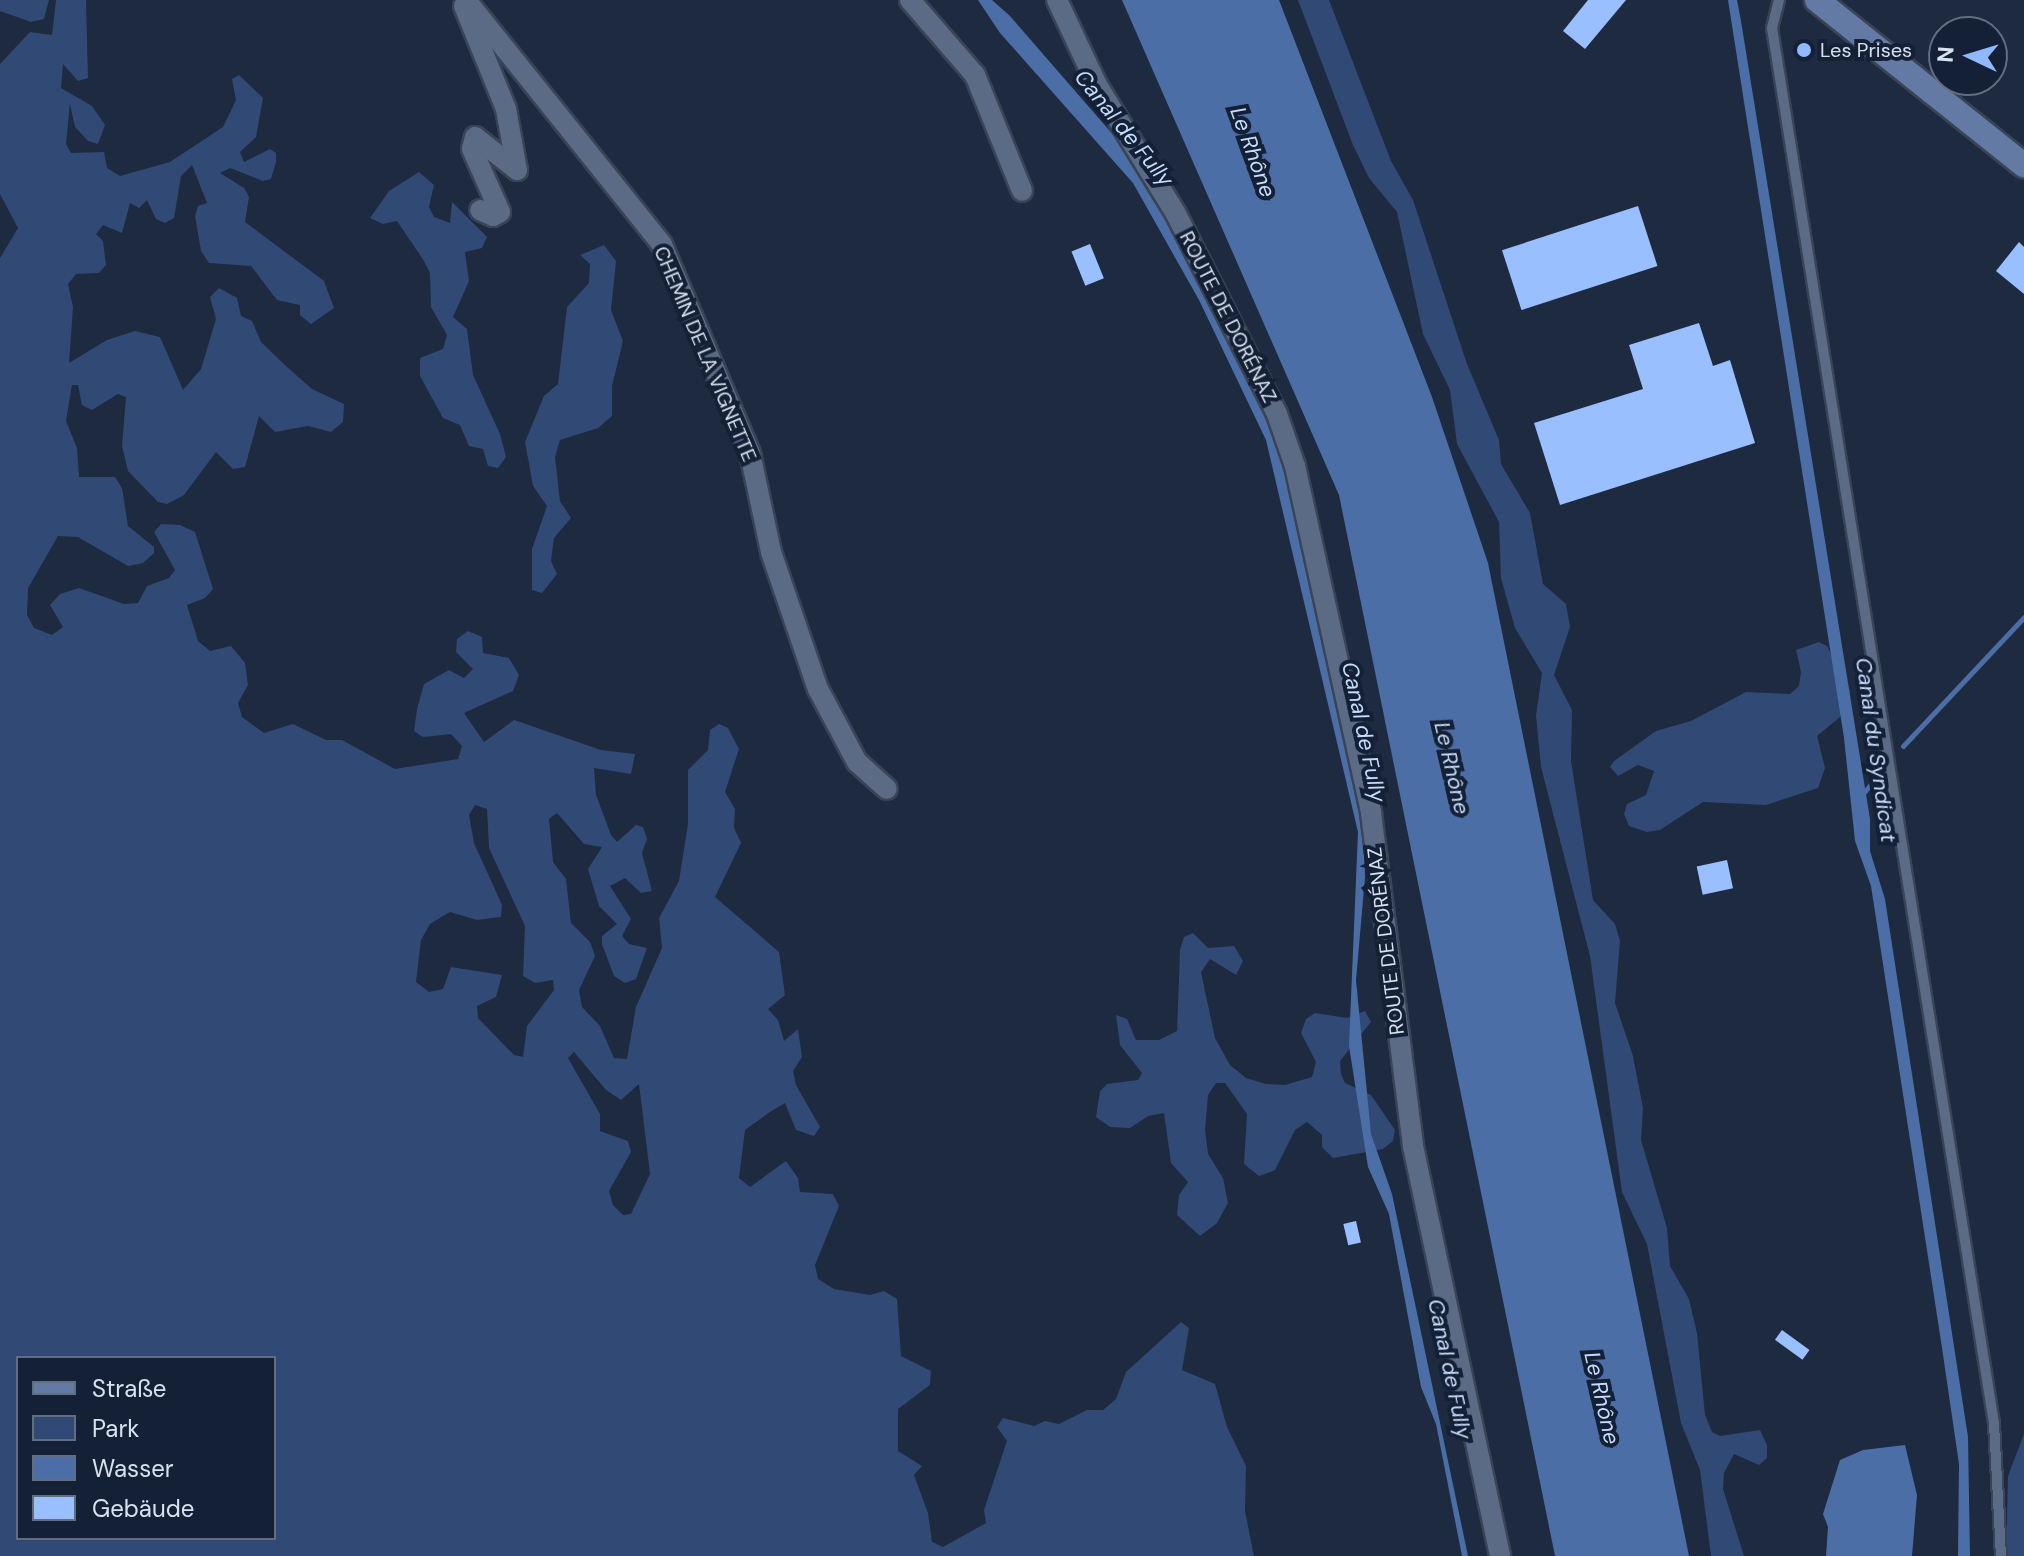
<!DOCTYPE html>
<html>
<head>
<meta charset="utf-8">
<style>
  body { margin:0 }
  #map { position:relative; width:2024px; height:1556px; overflow:hidden; background:#1d2a40; font-family:"DM Sans",sans-serif }
  div>[style] { position:absolute }
  [style*='--x'] { left:calc(var(--x)*1px); top:calc(var(--y)*1px); width:calc(var(--w)*1px); rotate:calc(var(--a)*1deg) }
  .green>* { inset:0; background:#304975 }
  .water>* { inset:0; background:#4c6ea7 }
  .stream>* { height:5px; margin:-2.5px; padding:0 2.5px; transform-origin:2.5px; border-radius:2.5px; background:#4c6ea7 }
  .building>* { inset:0; background:#9abfff; transform-origin:0 0 }
  .roads { filter:drop-shadow(2px 0 #394456) drop-shadow(-2px 0 #394456) drop-shadow(0 2px #394456) drop-shadow(0 -2px #394456) }
  .lane>* { height:10px; margin:-5px; padding:0 5px; transform-origin:5px; border-radius:5px; background:#5c6b85 }
  .street>* { height:20px; margin:-10px; padding:0 10px; transform-origin:10px; border-radius:10px; background:#5c6b85 }
  .secondary>* { height:24px; margin:-12px; padding:0 12px; transform-origin:12px; border-radius:12px; background:#627aa4 }
  .dots>* { width:22px; height:22px; translate:-50% -50%; box-sizing:border-box; border:4px solid #142035; border-radius:50% }
  span { translate:-50% -50%; white-space:nowrap; text-align:center; line-height:1.15; -webkit-text-stroke:8px #142035; paint-order:stroke }
  .poi-label { font-size:20px; color:#d9e1f0 }
  .left { translate:0 -50%; text-align:left }
  .street-label { font-size:20px; color:#d9e1f0 }
  .water-label { font-size:22px; color:#c7dcfd; font-style:italic }
  .legend { position:absolute; left:16px; top:1356px; width:260px; height:184px; box-sizing:border-box; background:#142035; border:2px solid #636d80; margin:0; padding:10px 14px; list-style:none; font-size:24px; color:#d9e1f0 }
  .legend li { display:flex; align-items:center; gap:16px; height:40px }
  .legend b { width:40px; border:2px solid #636d80 }
  .north { position:absolute; left:1928px; top:16px; width:80px; height:80px; box-sizing:border-box; background:#142035; border:2px solid #636d80; border-radius:50%; rotate:274deg; font-size:22px; font-weight:700; line-height:32px; text-align:center; color:#d9e1f0 }
  .north::after { content:''; display:block; margin:auto; width:28px; height:36px; background:#90b8fd; clip-path:polygon(50% 0,100% 100%,50% 72%,0 100%) }
</style>
</head>
<body>
<div id="map">
  <div class="green">
    <div style="clip-path:polygon(0 0,49px 0,44px 19px,31px 22px,0 11px)"></div>
    <div style="clip-path:polygon(evenodd,56px 0,86px 0,88px 78px,78px 81px,63px 64px,61px 88px,92px 106px,105px 125px,98px 144px,88px 141px,75px 127px,70px 104px,66px 144px,71px 153px,104px 152px,107px 168px,120px 176px,170px 162px,223px 127px,236px 100px,232px 79px,239px 75px,263px 98px,256px 137px,240px 152px,244px 162px,270px 149px,276px 153px,276px 162px,271px 179px,263px 181px,230px 168px,220px 173px,244px 188px,249px 197px,245px 222px,324px 281px,334px 308px,311px 324px,300px 315px,300px 305px,277px 300px,251px 266px,209px 263px,201px 251px,195px 216px,198px 206px,207px 203px,192px 165px,181px 176px,174px 218px,165px 223px,156px 219px,147px 200px,139px 208px,130px 203px,122px 233px,103px 225px,96px 234px,103px 241px,106px 265px,99px 273px,76px 274px,68px 284px,73px 307px,69px 363px,107px 340px,135px 331px,160px 337px,183px 390px,201px 369px,216px 319px,210px 297px,219px 288px,237px 298px,241px 316px,252px 321px,261px 342px,287px 367px,312px 389px,344px 404px,343px 422px,331px 432px,308px 426px,275px 432px,259px 416px,245px 467px,233px 469px,216px 452px,184px 495px,167px 504px,158px 502px,128px 471px,122px 446px,126px 397px,118px 394px,92px 410px,82px 405px,78px 385px,72px 385px,66px 421px,77px 448px,79px 477px,115px 477px,122px 488px,128px 526px,154px 547px,154px 553px,143px 563px,128px 566px,78px 537px,58px 536px,28px 588px,27px 615px,34px 628px,52px 635px,63px 627px,50px 605px,60px 594px,79px 588px,124px 604px,138px 603px,147px 586px,169px 578px,175px 570px,154px 532px,161px 524px,180px 525px,195px 532px,213px 589px,205px 598px,187px 605px,198px 641px,210px 651px,231px 646px,245px 663px,248px 685px,238px 703px,242px 717px,264px 733px,293px 724px,326px 740px,342px 740px,395px 769px,458px 759px,462px 746px,451px 734px,423px 737px,414px 731px,417px 709px,424px 684px,449px 670px,464px 678px,473px 669px,456px 652px,457px 639px,468px 631px,482px 637px,483px 653px,509px 658px,519px 675px,513px 691px,464px 713px,484px 742px,514px 720px,601px 750px,635px 754px,631px 774px,594px 768px,596px 795px,611px 835px,617px 842px,636px 825px,643px 827px,647px 839px,642px 853px,652px 891px,641px 893px,625px 878px,610px 886px,631px 919px,622px 936px,629px 944px,647px 948px,636px 979px,625px 983px,614px 976px,602px 944px,602px 936px,617px 924px,599px 906px,588px 869px,602px 847px,584px 844px,557px 813px,549px 819px,553px 862px,566px 879px,571px 923px,590px 942px,595px 956px,579px 990px,582px 1007px,600px 1026px,614px 1058px,627px 1059px,636px 1007px,662px 948px,659px 918px,679px 881px,688px 824px,688px 770px,708px 750px,710px 730px,719px 724px,728px 728px,739px 749px,725px 792px,735px 809px,734px 828px,741px 843px,715px 897px,779px 952px,785px 995px,768px 1009px,778px 1020px,784px 1041px,798px 1029px,802px 1057px,793px 1071px,796px 1085px,820px 1127px,814px 1136px,796px 1130px,785px 1103px,770px 1112px,745px 1130px,739px 1178px,750px 1187px,786px 1161px,798px 1178px,800px 1192px,833px 1194px,839px 1206px,815px 1265px,818px 1279px,834px 1289px,870px 1295px,884px 1291px,897px 1299px,901px 1356px,931px 1371px,930px 1385px,898px 1409px,898px 1451px,922px 1466px,914px 1475px,928px 1513px,932px 1542px,943px 1547px,986px 1523px,984px 1510px,1007px 1441px,997px 1427px,1003px 1418px,1034px 1426px,1045px 1421px,1059px 1424px,1087px 1410px,1103px 1410px,1116px 1399px,1126px 1372px,1181px 1322px,1189px 1328px,1182px 1370px,1215px 1384px,1227px 1427px,1246px 1466px,1245px 1511px,1254px 1556px,0 1556px,0 258px,18px 228px,0 194px,0 64px,30px 32px,52px 35px,56px 0,475px 805px,487px 809px,489px 848px,525px 926px,523px 976px,535px 983px,553px 980px,554px 990px,527px 1026px,523px 1057px,514px 1055px,478px 1018px,477px 1006px,496px 997px,502px 975px,451px 967px,443px 989px,429px 992px,416px 982px,421px 940px,430px 924px,450px 912px,477px 920px,501px 917px,502px 905px,474px 843px,469px 815px,475px 805px,56px 0,574px 1052px,606px 1090px,621px 1100px,639px 1084px,650px 1174px,631px 1214px,623px 1215px,613px 1205px,609px 1191px,631px 1152px,628px 1141px,600px 1131px,600px 1114px,568px 1058px,574px 1052px,56px 0,18px 1358px,274px 1358px,274px 1538px,18px 1538px,18px 1358px)"></div>
    <div style="clip-path:polygon(1298px 0,1329px 0,1391px 161px,1413px 200px,1467px 364px,1499px 440px,1501px 464px,1530px 513px,1543px 584px,1566px 604px,1570px 627px,1554px 675px,1572px 710px,1571px 761px,1593px 900px,1615px 924px,1620px 941px,1615px 1003px,1633px 1056px,1643px 1108px,1641px 1140px,1667px 1228px,1670px 1266px,1689px 1299px,1697px 1333px,1705px 1415px,1712px 1432px,1720px 1436px,1760px 1430px,1767px 1445px,1767px 1458px,1759px 1465px,1734px 1454px,1724px 1473px,1723px 1489px,1744px 1556px,1711px 1556px,1700px 1470px,1681px 1423px,1647px 1244px,1622px 1192px,1590px 956px,1541px 767px,1536px 716px,1542px 673px,1515px 628px,1501px 578px,1499px 522px,1457px 444px,1450px 390px,1423px 334px,1397px 212px,1369px 178px,1353px 145px)"></div>
    <div style="clip-path:polygon(419px 172px,434px 185px,429px 207px,434px 217px,450px 223px,452px 202px,487px 237px,482px 248px,465px 252px,469px 281px,453px 317px,467px 329px,473px 375px,500px 434px,506px 457px,498px 468px,488px 466px,483px 449px,469px 446px,460px 425px,443px 418px,420px 376px,420px 358px,443px 349px,447px 335px,431px 307px,430px 273px,424px 261px,397px 221px,383px 224px,370px 218px,389px 191px)"></div>
    <div style="clip-path:polygon(604px 245px,616px 261px,611px 310px,623px 341px,612px 386px,612px 416px,598px 428px,560px 440px,555px 457px,560px 501px,571px 518px,554px 538px,551px 561px,557px 574px,542px 593px,532px 590px,532px 549px,547px 506px,533px 486px,525px 442px,544px 396px,558px 384px,567px 307px,589px 283px,590px 264px,580px 255px)"></div>
    <div style="clip-path:polygon(1819px 642px,1827px 646px,1850px 691px,1840px 717px,1817px 736px,1825px 768px,1818px 788px,1766px 805px,1703px 802px,1660px 830px,1647px 832px,1629px 826px,1624px 814px,1627px 804px,1646px 795px,1654px 771px,1638px 765px,1618px 776px,1610px 767px,1614px 761px,1656px 731px,1691px 721px,1746px 692px,1790px 694px,1799px 686px,1801px 672px,1796px 650px)"></div>
    <div style="clip-path:polygon(1193px 933px,1208px 948px,1234px 946px,1243px 961px,1236px 975px,1210px 959px,1201px 972px,1215px 1038px,1230px 1065px,1246px 1078px,1266px 1084px,1285px 1085px,1312px 1077px,1316px 1062px,1301px 1033px,1306px 1019px,1315px 1013px,1347px 1018px,1365px 1011px,1371px 1022px,1340px 1061px,1341px 1074px,1345px 1083px,1371px 1095px,1395px 1130px,1393px 1141px,1383px 1149px,1333px 1158px,1322px 1147px,1322px 1135px,1307px 1122px,1295px 1130px,1275px 1170px,1259px 1176px,1244px 1164px,1247px 1114px,1225px 1083px,1216px 1083px,1208px 1095px,1205px 1130px,1208px 1154px,1223px 1178px,1228px 1203px,1217px 1223px,1200px 1236px,1177px 1215px,1179px 1195px,1188px 1182px,1171px 1163px,1164px 1113px,1148px 1116px,1130px 1128px,1110px 1127px,1096px 1117px,1100px 1091px,1107px 1084px,1138px 1080px,1142px 1073px,1120px 1045px,1116px 1015px,1127px 1019px,1136px 1040px,1159px 1040px,1177px 1031px,1180px 950px,1184px 937px)"></div>
    <div style="clip-path:polygon(2024px 1434px,2024px 1556px,2006px 1556px,2008px 1476px)"></div>
  </div>
  <div class="water">
    <div style="clip-path:polygon(978px 0,992px 0,1010px 16px,1142px 168px,1282px 444px,1363px 813px,1365px 877px,1356px 980px,1371px 1134px,1392px 1194px,1468px 1556px,1462px 1556px,1436px 1424px,1421px 1387px,1389px 1214px,1368px 1167px,1349px 1046px,1358px 832px,1266px 440px,1199px 300px,1133px 183px,1000px 33px)"></div>
    <div style="clip-path:polygon(1122px 0,1279px 0,1432px 397px,1488px 563px,1689px 1556px,1555px 1556px,1339px 495px)"></div>
    <div style="clip-path:polygon(1728px 0,1737px 0,1741px 21px,1870px 819px,1870px 851px,1885px 899px,1968px 1437px,1970px 1556px,1958px 1556px,1959px 1464px,1942px 1348px,1871px 886px,1855px 841px,1844px 738px)"></div>
    <div style="clip-path:polygon(1905px 1445px,1917px 1495px,1912px 1556px,1826px 1556px,1828px 1527px,1823px 1514px,1840px 1460px,1863px 1450px)"></div>
  </div>
  <div class="stream">
    <div style="--x:1903;--y:746;--w:177;--a:-46.8"></div>
    <div style="--x:1860;--y:797;--w:31;--a:-50"></div>
  </div>
  <div class="building">
    <div style="clip-path:polygon(1588px 0,1626px 0,1585px 49px,1563px 31px)"></div>
    <div style="left:1638px;top:206px;width:63px;height:143px;rotate:72deg"></div>
    <div style="clip-path:polygon(2019px 242px,2024px 247px,2024px 294px,1996px 271px)"></div>
    <div style="left:1090px;top:244px;width:37px;height:20px;rotate:68deg"></div>
    <div style="clip-path:polygon(1699px 323px,1713px 366px,1730px 360px,1755px 443px,1560px 505px,1534px 423px,1643px 389px,1629px 345px)"></div>
    <div style="left:1727px;top:860px;width:29px;height:31px;rotate:78deg"></div>
    <div style="left:1356px;top:1221px;width:22px;height:13px;rotate:77deg"></div>
    <div style="left:1782px;top:1330px;width:34px;height:12px;rotate:36deg"></div>
  </div>
  <div class="roads">
    <div class="lane">
      <div style="--x:1779;--y:0;--w:29;--a:104"></div>
      <div style="--x:1772;--y:28;--w:1413;--a:80.96"></div>
      <div style="--x:1994;--y:1423;--w:133;--a:87"></div>
    </div>
    <div class="street">
      <div style="--x:466;--y:0;--w:314;--a:51.3"></div>
      <div style="--x:662;--y:245;--w:226;--a:67.1"></div>
      <div style="--x:750;--y:453;--w:101;--a:78"></div>
      <div style="--x:771;--y:552;--w:145;--a:71.1"></div>
      <div style="--x:818;--y:689;--w:83;--a:61.9"></div>
      <div style="--x:857;--y:762;--w:40;--a:42"></div>
      <div style="--x:910;--y:0;--w:99;--a:49.1"></div>
      <div style="--x:975;--y:75;--w:125;--a:67.9"></div>
      <div style="--x:1057;--y:0;--w:94;--a:64.8"></div>
      <div style="--x:1097;--y:85;--w:151;--a:58.5"></div>
      <div style="--x:1176;--y:214;--w:224;--a:63.2"></div>
      <div style="--x:1277;--y:414;--w:55;--a:70.9"></div>
      <div style="--x:1295;--y:466;--w:355;--a:77.6"></div>
      <div style="--x:1371;--y:813;--w:336;--a:82.8"></div>
      <div style="--x:1413;--y:1146;--w:419;--a:78"></div>
      <div style="--x:464;--y:6;--w:111;--a:67.8"></div>
      <div style="--x:506;--y:109;--w:62;--a:79.8"></div>
      <div style="--x:517;--y:170;--w:53;--a:-141.8"></div>
      <div style="--x:475;--y:137;--w:12;--a:104"></div>
      <div style="--x:472;--y:149;--w:69;--a:66"></div>
      <div style="--x:500;--y:212;--w:8;--a:150"></div>
      <div style="--x:493;--y:216;--w:14;--a:-155"></div>
    </div>
    <div class="secondary">
      <div style="--x:1817;--y:0;--w:265;--a:38.6"></div>
    </div>
  </div>
  <div class="dots">
    <div style="left:1804px;top:50px;background:#90b8fd"></div>
  </div>
  <div class="poi-label">
    <span class="left" style="left:1820px;top:50px">Les Prises</span>
  </div>
  <div class="street-label">
    <span style="left:1228px;top:317px;rotate:63deg">ROUTE DE DORÉNAZ</span>
    <span style="left:705px;top:354px;rotate:67deg">CHEMIN DE LA VIGNETTE</span>
    <span style="left:1386px;top:941px;rotate:-97deg">ROUTE DE DORÉNAZ</span>
  </div>
  <div class="water-label">
    <span style="left:1124px;top:128px;rotate:51deg">Canal de Fully</span>
    <span style="left:1253px;top:152px;rotate:70deg">Le Rhône</span>
    <span style="left:1364px;top:732px;rotate:78deg">Canal de Fully</span>
    <span style="left:1876px;top:750px;rotate:82deg">Canal du Syndicat</span>
    <span style="left:1452px;top:768px;rotate:77deg">Le Rhône</span>
    <span style="left:1450px;top:1369px;rotate:78deg">Canal de Fully</span>
    <span style="left:1602px;top:1398px;rotate:77deg">Le Rhône</span>
  </div>
  <ul class="legend">
  <li><b style="height:10px;background:#627aa4"></b>Straße</li>
  <li><b style="height:22px;background:#304975"></b>Park</li>
  <li><b style="height:22px;background:#4c6ea7"></b>Wasser</li>
  <li><b style="height:22px;background:#9abfff"></b>Gebäude</li>
  </ul>
  <div class="north">N</div>
</div>
</body>
</html>
